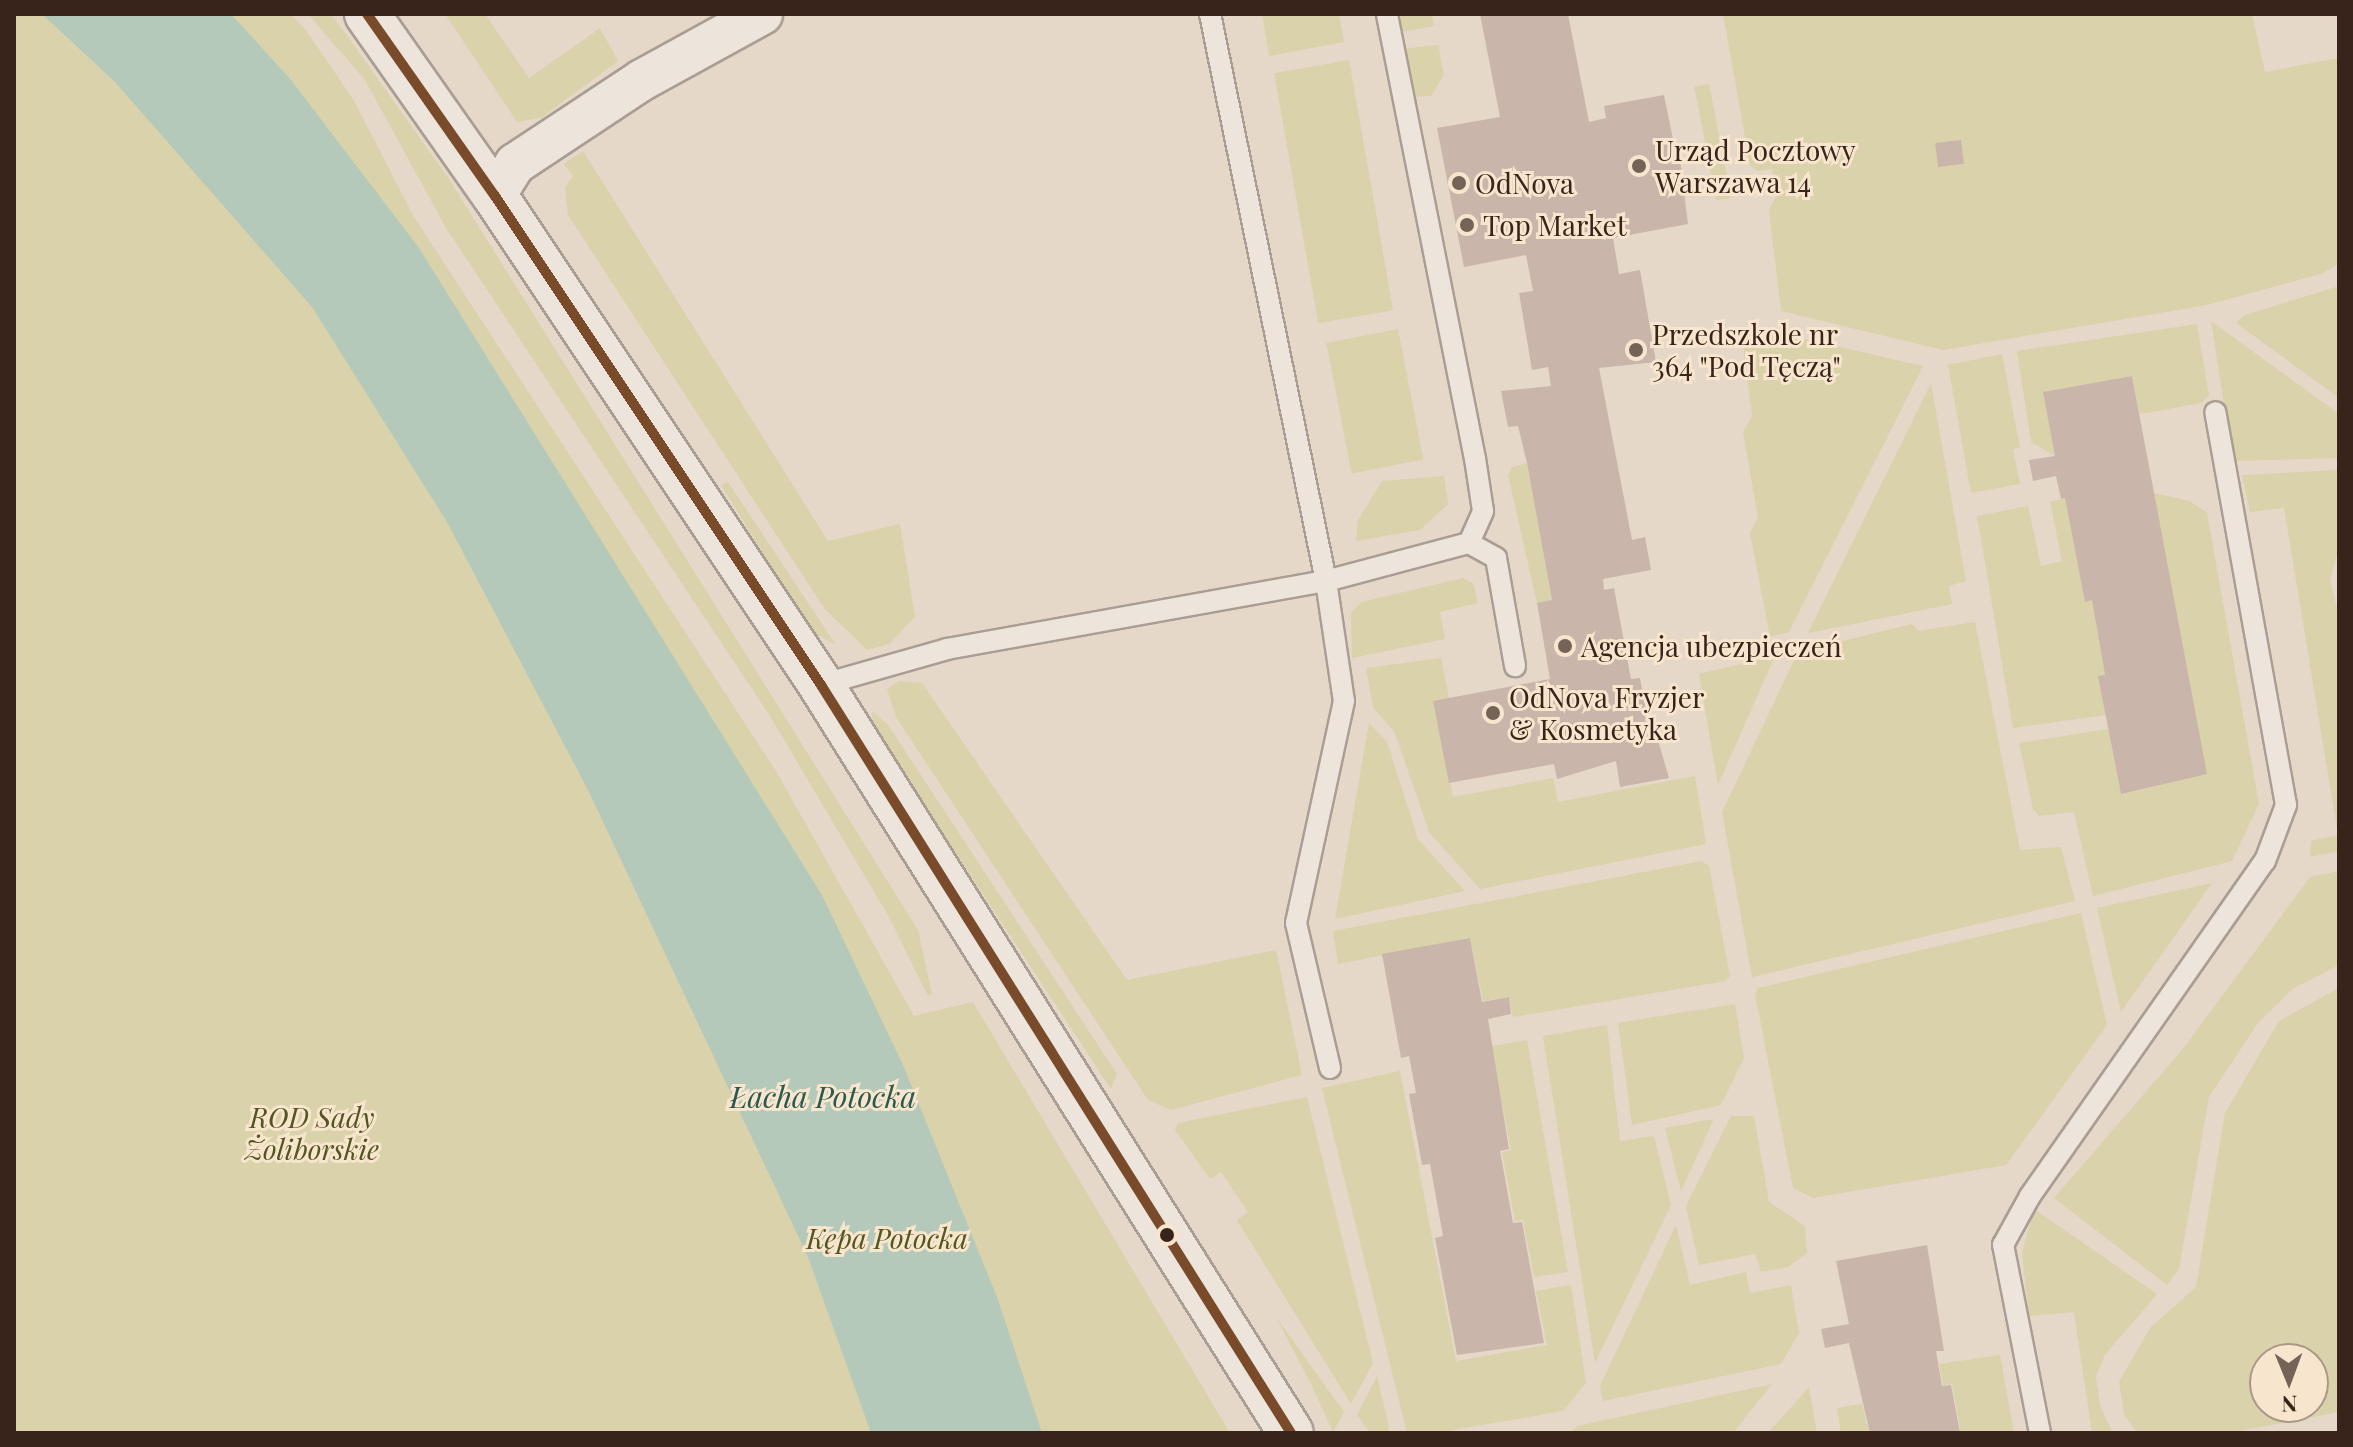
<!DOCTYPE html>
<html>
<head>
<meta charset="utf-8">
<style>
  body { margin:0 }
  #map { position:relative; width:2353px; height:1447px; overflow:hidden; background:#e5d8c9; font-family:"Playfair Display",serif }
  div>[style] { position:absolute }
  [style*='--x'] { left:calc(var(--x)*1px); top:calc(var(--y)*1px); width:calc(var(--w)*1px); rotate:calc(var(--a)*1deg) }
  .green>* { inset:0; background:#d9d2aa; transform-origin:0 0 }
  .water>* { inset:0; background:#b5c9ba }
  .building>* { inset:0; background:#c9b5aa; transform-origin:0 0 }
  .roads { filter:drop-shadow(2px 0 #aa9d93) drop-shadow(-2px 0 #aa9d93) drop-shadow(0 2px #aa9d93) drop-shadow(0 -2px #aa9d93) }
  .service>* { height:20px; margin:-10px; padding:0 10px; transform-origin:10px; border-radius:10px; background:#ede5dc }
  .minor>* { height:40px; margin:-20px; padding:0 20px; transform-origin:20px; border-radius:20px; background:#ede5dc }
  .tertiary>* { height:44px; margin:-22px; padding:0 22px; transform-origin:22px; border-radius:22px; background:#ede5dc }
  .bus-1>* { height:10px; margin:-5px; padding:0 5px; transform-origin:5px; border-radius:5px; background:#7a4b2a }
  .dots>* { width:22px; height:22px; translate:-50% -50%; box-sizing:border-box; border:4px solid #f8e5cd; border-radius:50% }
  span { translate:-50% -50%; white-space:nowrap; text-align:center; line-height:1.15; -webkit-text-stroke:6px #f8e5cd; paint-order:stroke }
  .poi-label { font-size:28px; color:#39241b }
  .left { translate:0 -50%; text-align:left }
  .park-label { font-size:28px; color:#52571f; font-style:italic }
  .water-label { font-size:30px; color:#285a4e; font-style:italic }
  .frame { position:absolute; inset:0; border:16px solid #39241b; pointer-events:none }
  .north { position:absolute; left:2249px; top:1343px; width:80px; height:80px; box-sizing:border-box; background:#f8e5cd; border:2px solid #ac9886; border-radius:50%; rotate:179deg; font-size:22px; font-weight:700; line-height:32px; text-align:center; color:#39241b }
  .north::after { content:''; display:block; margin:auto; width:28px; height:36px; background:#756358; clip-path:polygon(50% 0,100% 100%,50% 72%,0 100%) }
</style>
</head>
<body>
<div id="map">
  <div class="green">
    <div style="clip-path:polygon(14px 14px,291px 14px,305px 29px,353px 99px,414px 217px,776px 771px,914px 1016px,973px 1002px,1230px 1433px,14px 1433px)"></div>
    <div style="clip-path:polygon(308px 14px,330px 14px,341px 27px,449px 179px,918px 930px,932px 994px,928px 996px,889px 917px,770px 716px,446px 228px,365px 80px)"></div>
    <div style="clip-path:polygon(445px 14px,485px 14px,529px 78px,600px 28px,618px 61px,541px 118px,517px 122px)"></div>
    <div style="clip-path:polygon(1262px 14px,1339px 14px,1344px 42px,1269px 56px)"></div>
    <div style="clip-path:polygon(1398px 14px,1432px 14px,1434px 26px,1402px 32px)"></div>
    <div style="clip-path:polygon(1723px 14px,2252px 14px,2265px 72px,2339px 58px,2339px 264px,2321px 274px,2207px 305px,1943px 350px,1781px 311px,1769px 210px,1777px 195px,1772px 169px,1758px 171px,1750px 165px)"></div>
    <div style="clip-path:polygon(1438px 45px,1444px 75px,1431px 96px,1412px 97px,1401px 49px)"></div>
    <div style="left:1349px;top:60px;width:254px;height:76px;rotate:80deg"></div>
    <div style="left:1709px;top:84px;width:116px;height:15px;rotate:79deg"></div>
    <div style="clip-path:polygon(583px 151px,828px 541px,900px 524px,915px 617px,889px 644px,867px 650px,824px 608px,568px 215px,565px 187px,573px 176px,564px 164px)"></div>
    <div style="clip-path:polygon(2339px 286px,2339px 398px,2236px 323px,2245px 315px)"></div>
    <div style="clip-path:polygon(2211px 321px,2339px 414px,2339px 458px,2233px 461px)"></div>
    <div style="clip-path:polygon(2197px 324px,2209px 396px,2201px 403px,2140px 414px,2132px 376px,2044px 392px,2055px 456px,2031px 442px,2017px 351px)"></div>
    <div style="left:1398px;top:329px;width:133px;height:73px;rotate:79deg"></div>
    <div style="clip-path:polygon(1774px 332px,1923px 366px,1789px 632px,1770px 637px,1750px 533px,1758px 517px,1743px 432px,1752px 416px,1743px 344px)"></div>
    <div style="clip-path:polygon(2002px 354px,2020px 448px,2013px 449px,2020px 484px,1971px 493px,1948px 365px)"></div>
    <div style="clip-path:polygon(1931px 383px,1966px 581px,1949px 586px,1952px 604px,1808px 633px)"></div>
    <div style="clip-path:polygon(1527px 463px,1552px 600px,1537px 603px,1508px 475px,1512px 467px)"></div>
    <div style="clip-path:polygon(2339px 470px,2339px 547px,2330px 580px,2339px 616px,2339px 851px,2310px 857px,2311px 841px,2338px 835px,2284px 508px,2250px 512px,2242px 475px)"></div>
    <div style="clip-path:polygon(1444px 476px,1448px 504px,1420px 530px,1356px 541px,1358px 520px,1382px 481px)"></div>
    <div style="clip-path:polygon(728px 482px,836px 645px,811px 631px,721px 485px)"></div>
    <div style="clip-path:polygon(2154px 493px,2190px 501px,2207px 513px,2259px 804px,2232px 861px,2093px 896px,2074px 812px,2039px 816px,2033px 809px,2019px 743px,2108px 729px,2121px 794px,2158px 786px)"></div>
    <div style="clip-path:polygon(2065px 498px,2085px 601px,2092px 600px,2105px 675px,2099px 676px,2106px 715px,2013px 728px,1977px 516px,2028px 506px,2041px 566px,2062px 561px,2050px 502px)"></div>
    <div style="clip-path:polygon(1463px 578px,1473px 583px,1478px 603px,1440px 612px,1445px 639px,1352px 658px,1351px 612px,1362px 602px)"></div>
    <div style="clip-path:polygon(1975px 622px,2020px 850px,2061px 847px,2075px 901px,1752px 977px,1722px 812px,1798px 652px,1912px 624px,1918px 631px)"></div>
    <div style="clip-path:polygon(1775px 656px,1718px 785px,1699px 674px)"></div>
    <div style="clip-path:polygon(1441px 658px,1449px 698px,1433px 701px,1453px 797px,1553px 778px,1558px 802px,1695px 776px,1706px 844px,1480px 889px,1429px 832px,1395px 733px,1373px 707px,1366px 668px)"></div>
    <div style="clip-path:polygon(899px 681px,922px 683px,1127px 980px,1276px 950px,1302px 1075px,1171px 1110px,1148px 1100px,896px 717px,887px 689px)"></div>
    <div style="clip-path:polygon(872px 711px,888px 725px,1117px 1074px,1111px 1089px,873px 727px)"></div>
    <div style="clip-path:polygon(1369px 723px,1387px 742px,1418px 839px,1465px 891px,1335px 919px)"></div>
    <div style="clip-path:polygon(1702px 861px,1709px 866px,1730px 976px,1725px 981px,1513px 1017px,1509px 997px,1483px 1001px,1470px 938px,1338px 964px,1333px 931px)"></div>
    <div style="clip-path:polygon(2339px 871px,2339px 965px,2294px 988px,2258px 1023px,2209px 1097px,2179px 1269px,2167px 1285px,2054px 1198px,2182px 1050px,2310px 877px)"></div>
    <div style="clip-path:polygon(2212px 883px,2121px 1012px,2097px 908px)"></div>
    <div style="clip-path:polygon(2081px 913px,2107px 1025px,2006px 1165px,1813px 1198px,1793px 1188px,1755px 994px,1758px 988px)"></div>
    <div style="clip-path:polygon(evenodd,2339px 988px,2339px 1412px,2229px 1433px,2137px 1433px,2124px 1414px,2119px 1382px,2150px 1328px,2196px 1287px,2225px 1113px,2279px 1021px,2339px 988px,2265px 1359px,2313px 1359px,2313px 1407px,2265px 1407px,2265px 1359px)"></div>
    <div style="clip-path:polygon(1735px 1004px,1744px 1058px,1721px 1105px,1632px 1125px,1618px 1023px)"></div>
    <div style="clip-path:polygon(1607px 1025px,1620px 1141px,1654px 1136px,1671px 1205px,1595px 1363px,1543px 1036px)"></div>
    <div style="clip-path:polygon(1527px 1040px,1568px 1272px,1534px 1277px,1523px 1220px,1515px 1221px,1502px 1152px,1511px 1150px,1491px 1046px)"></div>
    <div style="clip-path:polygon(1400px 1071px,1456px 1361px,1547px 1345px,1536px 1291px,1571px 1285px,1586px 1383px,1563px 1411px,1436px 1433px,1407px 1433px,1322px 1088px)"></div>
    <div style="clip-path:polygon(1307px 1097px,1373px 1363px,1351px 1404px,1237px 1220px,1248px 1212px,1221px 1172px,1210px 1179px,1175px 1130px,1178px 1123px)"></div>
    <div style="clip-path:polygon(1731px 1116px,1754px 1116px,1769px 1202px,1805px 1226px,1807px 1253px,1788px 1267px,1761px 1272px,1755px 1254px,1699px 1265px,1686px 1206px)"></div>
    <div style="clip-path:polygon(1714px 1119px,1681px 1191px,1665px 1128px)"></div>
    <div style="clip-path:polygon(2034px 1209px,2157px 1294px,2105px 1355px,2096px 1376px,2100px 1406px,2113px 1433px,2092px 1433px,2074px 1312px,2029px 1316px,2022px 1253px)"></div>
    <div style="clip-path:polygon(1676px 1225px,1690px 1285px,1746px 1272px,1750px 1293px,1791px 1285px,1799px 1333px,1781px 1364px,1603px 1401px,1600px 1386px)"></div>
    <div style="clip-path:polygon(1276px 1317px,1344px 1412px,1333px 1432px,1312px 1386px)"></div>
    <div style="clip-path:polygon(2000px 1355px,2014px 1433px,1961px 1433px,1952px 1384px,1943px 1385px,1939px 1364px)"></div>
    <div style="clip-path:polygon(1377px 1376px,1390px 1433px,1370px 1433px,1357px 1415px)"></div>
    <div style="clip-path:polygon(1772px 1384px,1733px 1433px,1571px 1433px,1577px 1426px)"></div>
    <div style="clip-path:polygon(1809px 1387px,1817px 1433px,1768px 1433px)"></div>
    <div style="clip-path:polygon(1862px 1404px,1869px 1433px,1841px 1433px,1837px 1408px)"></div>
  </div>
  <div class="water">
    <div style="clip-path:polygon(42px 14px,231px 14px,291px 80px,419px 248px,822px 895px,903px 1065px,997px 1297px,1042px 1433px,871px 1433px,808px 1257px,589px 792px,447px 522px,312px 307px,115px 82px)"></div>
  </div>
  <div class="building">
    <div style="clip-path:polygon(1480px 14px,1568px 14px,1589px 122px,1606px 118px,1604px 106px,1664px 95px,1674px 144px,1678px 143px,1688px 224px,1613px 238px,1619px 274px,1640px 270px,1656px 362px,1599px 368px,1632px 540px,1645px 537px,1651px 570px,1603px 579px,1604px 590px,1614px 588px,1631px 679px,1640px 678px,1651px 738px,1657px 737px,1669px 778px,1620px 787px,1616px 761px,1557px 779px,1554px 764px,1449px 783px,1433px 701px,1550px 679px,1537px 603px,1552px 600px,1527px 463px,1518px 426px,1508px 427px,1501px 391px,1551px 386px,1548px 367px,1532px 370px,1519px 293px,1533px 291px,1526px 255px,1464px 267px,1437px 128px,1500px 117px)"></div>
    <div style="left:1961px;top:140px;width:24px;height:26px;rotate:83deg"></div>
    <div style="clip-path:polygon(2132px 376px,2207px 774px,2121px 794px,2098px 676px,2105px 675px,2092px 600px,2085px 602px,2065px 498px,2061px 499px,2056px 476px,2033px 481px,2029px 460px,2055px 456px,2043px 392px)"></div>
    <div style="clip-path:polygon(1470px 938px,1482px 1002px,1509px 997px,1511px 1014px,1488px 1019px,1509px 1149px,1500px 1151px,1513px 1223px,1522px 1222px,1544px 1343px,1457px 1355px,1435px 1238px,1443px 1236px,1430px 1164px,1422px 1165px,1409px 1094px,1416px 1093px,1409px 1056px,1401px 1058px,1382px 954px)"></div>
    <div style="clip-path:polygon(1927px 1245px,1944px 1351px,1936px 1351px,1942px 1386px,1951px 1385px,1960px 1433px,1870px 1433px,1849px 1343px,1825px 1348px,1821px 1329px,1849px 1324px,1836px 1261px)"></div>
  </div>
  <div class="roads">
    <div class="service">
      <div style="--x:1210;--y:14;--w:579;--a:78.44"></div>
      <div style="--x:1326;--y:581;--w:121;--a:81.5"></div>
      <div style="--x:1344;--y:701;--w:227;--a:102.2"></div>
      <div style="--x:1296;--y:923;--w:149;--a:76.8"></div>
      <div style="--x:1469;--y:543;--w:31;--a:29"></div>
      <div style="--x:1496;--y:558;--w:110;--a:80"></div>
      <div style="--x:821;--y:685;--w:131;--a:-15.9"></div>
      <div style="--x:947;--y:649;--w:385;--a:-10.2"></div>
      <div style="--x:1326;--y:581;--w:148;--a:-14.9"></div>
      <div style="--x:1469;--y:543;--w:35;--a:-66"></div>
      <div style="--x:1483;--y:511;--w:53;--a:-98.7"></div>
      <div style="--x:1475;--y:459;--w:454;--a:-101.2"></div>
      <div style="--x:2040;--y:1433;--w:192;--a:-101.1"></div>
      <div style="--x:2003;--y:1245;--w:56;--a:-61.1"></div>
      <div style="--x:2030;--y:1196;--w:409;--a:-55"></div>
      <div style="--x:2265;--y:861;--w:60;--a:-69.4"></div>
      <div style="--x:2286;--y:805;--w:399;--a:-100.2"></div>
    </div>
    <div class="minor">
      <div style="--x:495;--y:196;--w:38;--a:-58"></div>
      <div style="--x:515;--y:164;--w:152;--a:-33.5"></div>
      <div style="--x:642;--y:80;--w:137;--a:-28.8"></div>
    </div>
    <div class="tertiary">
      <div style="--x:367;--y:14;--w:223;--a:54.9"></div>
      <div style="--x:495;--y:196;--w:588;--a:56.31"></div>
      <div style="--x:821;--y:685;--w:883;--a:57.86"></div>
    </div>
  </div>
  <div class="bus-1">
    <div style="--x:367;--y:14;--w:223;--a:54.9"></div>
    <div style="--x:495;--y:196;--w:588;--a:56.31"></div>
    <div style="--x:821;--y:685;--w:883;--a:57.86"></div>
  </div>
  <div class="dots">
    <div style="left:1639px;top:166px;background:#756358"></div>
    <div style="left:1459px;top:183px;background:#756358"></div>
    <div style="left:1467px;top:225px;background:#756358"></div>
    <div style="left:1636px;top:350px;background:#756358"></div>
    <div style="left:1565px;top:646px;background:#756358"></div>
    <div style="left:1493px;top:713px;background:#756358"></div>
    <div style="left:1167px;top:1235px;background:#39241b"></div>
  </div>
  <div class="poi-label">
    <span class="left" style="left:1655px;top:166px">Urząd Pocztowy<br>Warszawa 14</span>
    <span class="left" style="left:1475px;top:183px">OdNova</span>
    <span class="left" style="left:1483px;top:225px">Top Market</span>
    <span class="left" style="left:1652px;top:350px">Przedszkole nr<br>364 "Pod Tęczą"</span>
    <span class="left" style="left:1581px;top:646px">Agencja ubezpieczeń</span>
    <span class="left" style="left:1509px;top:713px">OdNova Fryzjer<br>&amp; Kosmetyka</span>
  </div>
  <div class="park-label">
    <span style="left:312px;top:1133px">ROD Sady<br>Żoliborskie</span>
    <span style="left:887px;top:1238px">Kępa Potocka</span>
  </div>
  <div class="water-label">
    <span style="left:823px;top:1096px">Łacha Potocka</span>
  </div>
  <div class="frame"></div>
  <div class="north">N</div>
</div>
</body>
</html>
